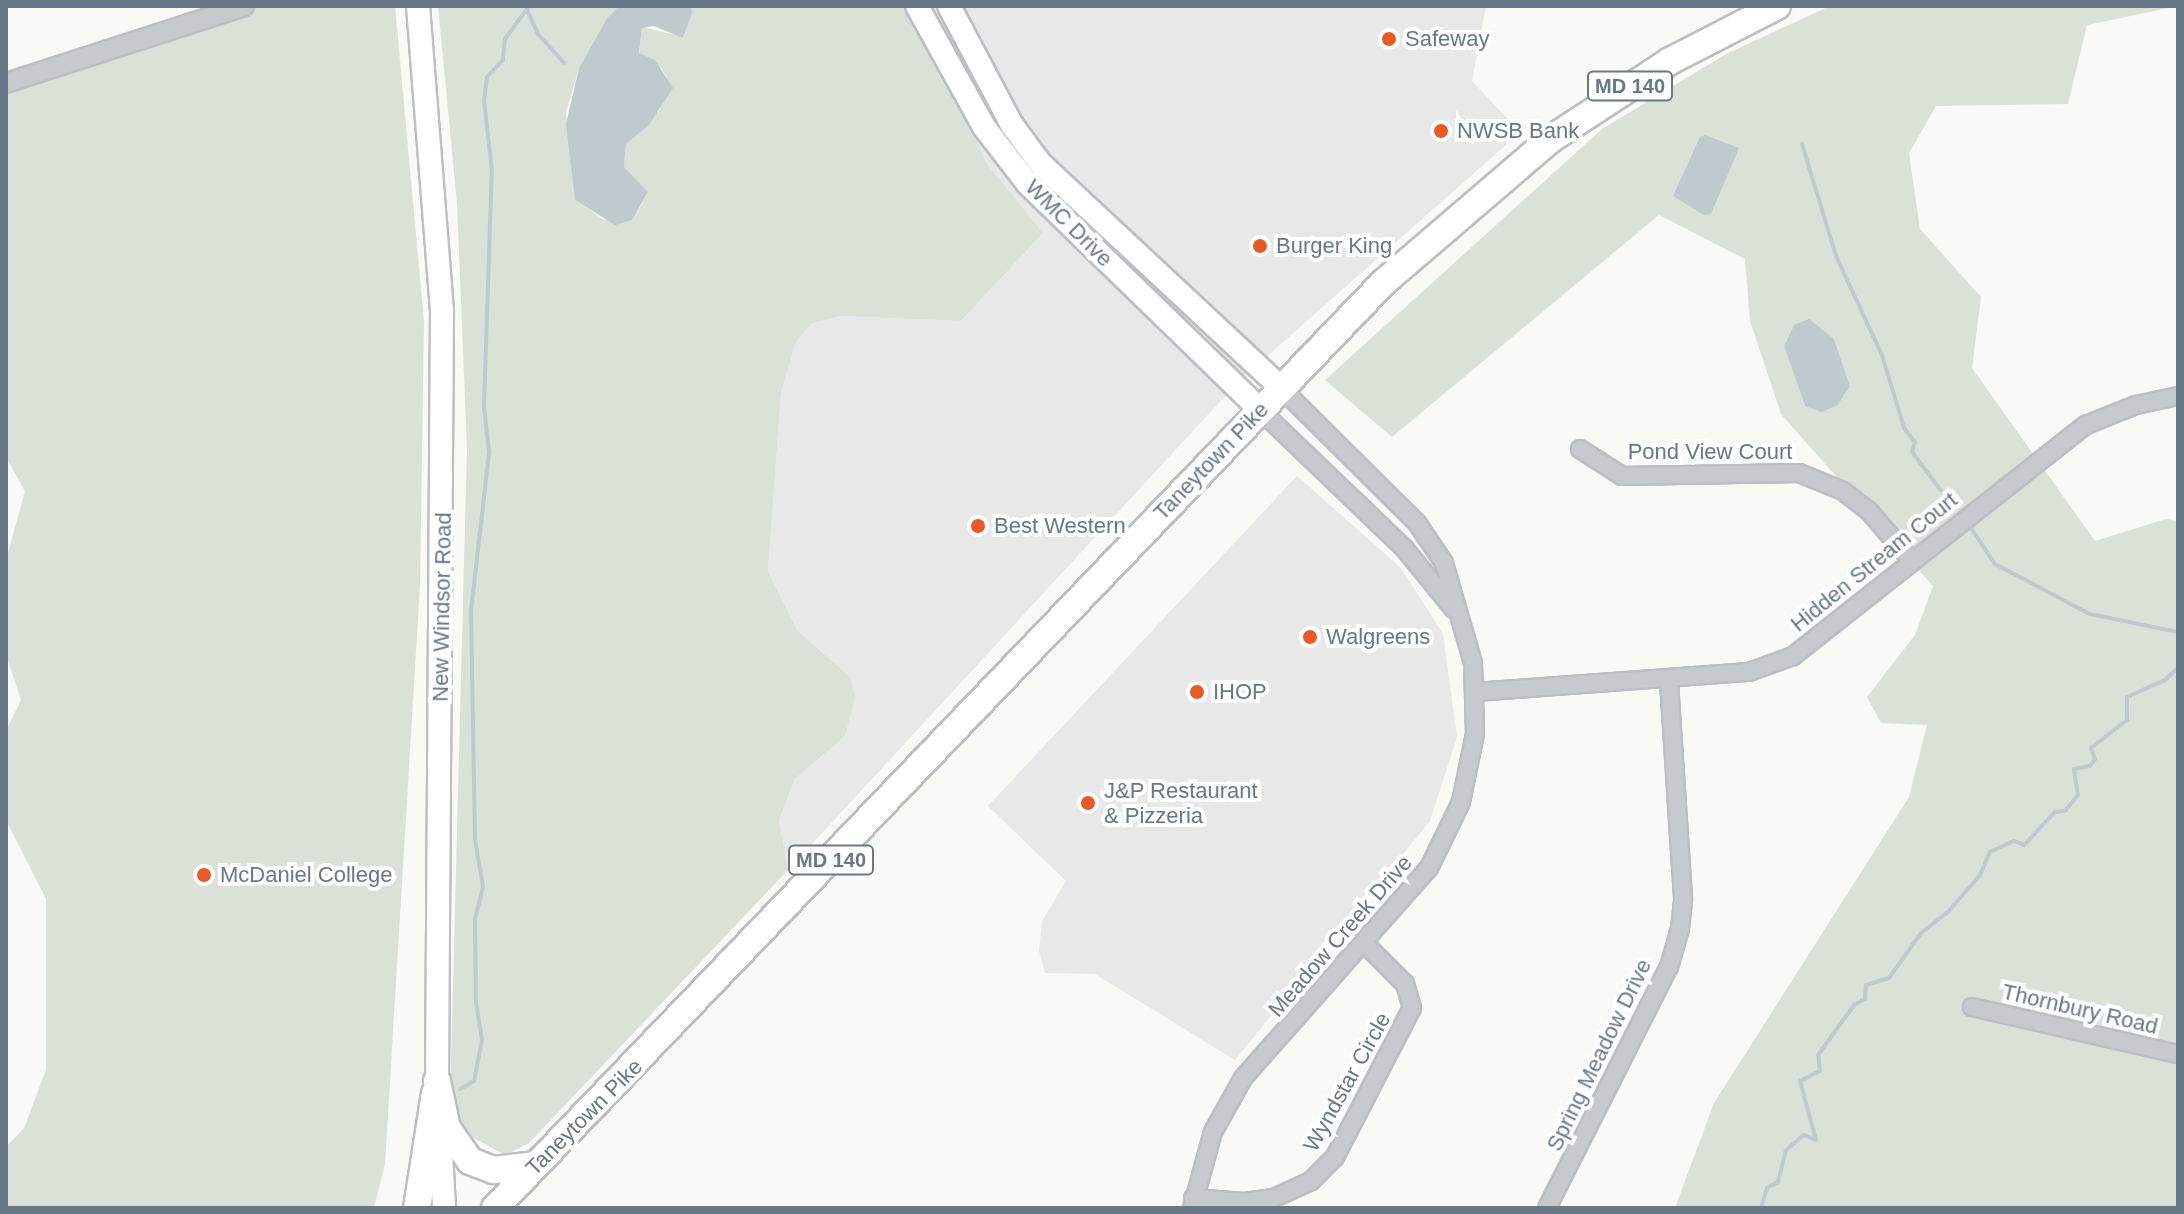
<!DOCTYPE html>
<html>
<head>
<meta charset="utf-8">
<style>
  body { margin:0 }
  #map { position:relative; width:2184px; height:1214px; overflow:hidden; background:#f9f9f6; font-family:Arial,sans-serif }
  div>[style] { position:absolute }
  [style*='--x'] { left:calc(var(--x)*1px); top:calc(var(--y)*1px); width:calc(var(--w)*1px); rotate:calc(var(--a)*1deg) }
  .built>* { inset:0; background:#e7e8e7 }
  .green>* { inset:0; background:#dae1d7 }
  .water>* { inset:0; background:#bfcace }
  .stream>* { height:4px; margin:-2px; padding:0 2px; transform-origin:2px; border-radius:2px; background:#bfcace }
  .roads { filter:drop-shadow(2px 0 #bbbfc4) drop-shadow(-2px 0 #bbbfc4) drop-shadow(0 2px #bbbfc4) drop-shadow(0 -2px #bbbfc4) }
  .minor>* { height:16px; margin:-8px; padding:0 8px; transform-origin:8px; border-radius:8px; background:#c6cacd }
  .tertiary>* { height:18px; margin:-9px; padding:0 9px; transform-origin:9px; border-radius:9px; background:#c6cacd }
  .secondary>* { height:22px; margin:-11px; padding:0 11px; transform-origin:11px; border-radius:11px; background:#fff }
  .trunk>* { height:26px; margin:-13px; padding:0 13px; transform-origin:13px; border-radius:13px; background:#fff }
  .dots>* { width:22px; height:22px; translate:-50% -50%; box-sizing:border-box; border:4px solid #fff; border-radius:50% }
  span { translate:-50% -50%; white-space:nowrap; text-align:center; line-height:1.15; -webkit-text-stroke:8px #fff; paint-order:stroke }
  .shield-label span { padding:2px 6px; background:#fff; border:2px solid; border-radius:6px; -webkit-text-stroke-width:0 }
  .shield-label { font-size:20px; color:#677888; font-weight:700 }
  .poi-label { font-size:22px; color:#677888 }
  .left { translate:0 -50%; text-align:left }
  .street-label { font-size:22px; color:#677888 }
  .frame { position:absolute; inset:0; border:8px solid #677888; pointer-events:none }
</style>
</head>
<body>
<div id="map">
  <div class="built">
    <div style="clip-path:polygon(902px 6px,1486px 6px,1472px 81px,1517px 129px,1504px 140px,1507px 144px,1266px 357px,1263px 355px,788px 870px,779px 820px,795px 779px,845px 736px,850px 677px,798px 631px,768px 571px,781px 393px,795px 344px,811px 324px,839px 316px,961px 321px,1043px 233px,988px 165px,947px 80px)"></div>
    <div style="clip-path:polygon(1297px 476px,1401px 568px,1443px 634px,1457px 737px,1430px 821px,1235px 1060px,1095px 974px,1045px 973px,1039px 951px,1042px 921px,1066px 881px,988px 806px)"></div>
  </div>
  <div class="green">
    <div style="clip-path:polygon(254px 6px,395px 6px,424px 322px,420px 585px,385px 1164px,374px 1208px,6px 1208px,6px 1147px,24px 1128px,46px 1070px,46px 899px,6px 820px,6px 731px,21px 700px,6px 655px,6px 560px,25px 491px,6px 457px,6px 82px)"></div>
    <div style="clip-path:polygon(438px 6px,619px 6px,607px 18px,579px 68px,566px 112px,575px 200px,604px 220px,638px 211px,648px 192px,624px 167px,626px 144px,660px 110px,669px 82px,662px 69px,639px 53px,642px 27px,684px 37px,691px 6px,902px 6px,947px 80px,988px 165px,1043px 233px,961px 321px,839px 316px,811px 324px,795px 344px,781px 393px,768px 571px,798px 631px,850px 677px,855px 697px,845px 736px,795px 779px,779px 820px,788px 870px,529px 1143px,505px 1155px,458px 1129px,450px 1100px,467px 448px,457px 203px)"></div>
    <div style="clip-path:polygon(evenodd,1830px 6px,2178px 6px,2087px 25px,2068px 104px,1936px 106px,1909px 153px,1920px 229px,1981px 297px,1972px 368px,2095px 541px,2166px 519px,2178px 521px,2178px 1208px,1675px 1208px,1714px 1103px,1909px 797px,1927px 725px,1881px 723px,1867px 697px,1915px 635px,1933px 586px,1781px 414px,1750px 321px,1745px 259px,1659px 215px,1392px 437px,1325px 380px,1602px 129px,1728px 53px,1830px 6px,1794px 325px,1834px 339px,1850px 386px,1838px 405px,1805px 406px,1784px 346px,1794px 325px)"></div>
  </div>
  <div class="water">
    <div style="clip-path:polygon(619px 6px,691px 6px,692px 13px,683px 38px,654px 26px,642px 28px,639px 53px,655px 60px,673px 88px,649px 125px,626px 144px,624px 167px,648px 192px,632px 220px,615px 225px,575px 200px,566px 124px,579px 68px,607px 18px)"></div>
    <div style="clip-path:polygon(1705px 135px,1739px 148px,1711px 214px,1704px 215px,1673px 196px,1700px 137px)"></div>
    <div style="clip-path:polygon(1809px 319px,1834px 339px,1850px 386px,1838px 405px,1821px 412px,1805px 406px,1784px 346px,1794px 325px)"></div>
  </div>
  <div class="stream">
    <div style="--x:527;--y:10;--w:26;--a:65"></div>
    <div style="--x:538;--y:34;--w:39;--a:48"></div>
    <div style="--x:1802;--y:144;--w:117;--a:73.1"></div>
    <div style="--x:1836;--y:256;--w:109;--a:65.1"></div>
    <div style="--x:1882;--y:355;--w:76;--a:73.2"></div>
    <div style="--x:1904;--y:428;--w:18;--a:52"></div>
    <div style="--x:1915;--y:442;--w:10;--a:107"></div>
    <div style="--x:1912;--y:452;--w:71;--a:53"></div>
    <div style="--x:1971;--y:528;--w:43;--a:56.3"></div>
    <div style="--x:1995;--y:564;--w:107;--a:27.8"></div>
    <div style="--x:2090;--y:614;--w:90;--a:11.6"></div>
    <div style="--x:460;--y:1089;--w:16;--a:-30"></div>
    <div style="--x:474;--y:1081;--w:42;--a:-79"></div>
    <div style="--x:482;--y:1040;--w:36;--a:-99"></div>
    <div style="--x:476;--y:1004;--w:85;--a:-90.7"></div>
    <div style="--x:475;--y:919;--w:33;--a:-76"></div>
    <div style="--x:483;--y:887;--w:49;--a:-99.5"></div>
    <div style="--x:475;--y:839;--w:228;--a:-91"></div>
    <div style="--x:471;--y:611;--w:160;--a:-83.5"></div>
    <div style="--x:489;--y:452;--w:46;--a:-96.2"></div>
    <div style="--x:484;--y:406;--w:235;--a:-88.1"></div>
    <div style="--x:492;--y:171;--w:70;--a:-96.5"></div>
    <div style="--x:484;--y:101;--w:24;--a:-83"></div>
    <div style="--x:487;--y:77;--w:23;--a:-47"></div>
    <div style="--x:503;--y:60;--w:21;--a:-85"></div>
    <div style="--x:505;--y:39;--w:41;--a:-54"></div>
    <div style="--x:1761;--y:1208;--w:21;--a:-73"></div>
    <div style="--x:1767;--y:1188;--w:13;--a:-29"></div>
    <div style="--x:1778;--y:1182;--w:33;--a:-76"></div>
    <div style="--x:1786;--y:1150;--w:23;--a:-40"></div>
    <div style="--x:1804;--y:1135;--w:13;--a:23"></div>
    <div style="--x:1816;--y:1140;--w:61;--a:-105.2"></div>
    <div style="--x:1800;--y:1081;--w:22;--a:-27"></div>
    <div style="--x:1820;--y:1071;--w:16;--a:-97"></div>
    <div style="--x:1818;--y:1055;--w:62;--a:-54.2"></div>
    <div style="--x:1854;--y:1005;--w:13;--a:-29"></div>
    <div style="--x:1865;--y:999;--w:14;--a:-86"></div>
    <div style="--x:1866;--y:985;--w:24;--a:-17"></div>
    <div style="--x:1889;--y:978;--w:55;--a:-54.6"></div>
    <div style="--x:1921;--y:933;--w:33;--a:-38"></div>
    <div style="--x:1947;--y:913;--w:50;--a:-49"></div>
    <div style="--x:1980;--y:875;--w:25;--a:-67"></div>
    <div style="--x:1990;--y:852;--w:26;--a:-25"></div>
    <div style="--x:2014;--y:841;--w:11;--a:22"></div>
    <div style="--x:2024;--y:845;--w:45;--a:-46.8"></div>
    <div style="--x:2055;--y:812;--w:10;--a:-6"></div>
    <div style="--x:2065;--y:811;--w:21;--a:-51"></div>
    <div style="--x:2078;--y:795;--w:26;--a:-99"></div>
    <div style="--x:2074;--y:769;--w:16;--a:-11"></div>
    <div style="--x:2090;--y:766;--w:9;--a:-54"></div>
    <div style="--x:2095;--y:759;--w:12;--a:-110"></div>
    <div style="--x:2091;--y:748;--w:46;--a:-37.9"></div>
    <div style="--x:2127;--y:720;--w:23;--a:-90"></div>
    <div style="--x:2127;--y:697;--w:42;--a:-24.1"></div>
    <div style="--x:2165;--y:680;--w:18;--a:-43"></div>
  </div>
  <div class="roads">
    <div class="minor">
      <div style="--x:1260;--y:410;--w:199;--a:43.8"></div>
      <div style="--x:1404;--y:548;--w:79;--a:50.7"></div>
      <div style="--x:1580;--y:449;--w:50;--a:32.7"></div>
      <div style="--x:1622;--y:476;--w:177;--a:-1"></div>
      <div style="--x:1799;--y:473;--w:48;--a:22.2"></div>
      <div style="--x:1843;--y:491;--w:33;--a:38"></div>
      <div style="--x:1869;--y:511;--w:65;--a:49.4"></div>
      <div style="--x:1475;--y:692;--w:275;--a:-4.2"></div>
      <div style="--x:1749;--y:672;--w:47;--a:-20"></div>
      <div style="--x:1793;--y:656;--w:373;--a:-38.3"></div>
      <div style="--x:2086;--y:425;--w:54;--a:-21.8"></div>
      <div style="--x:2136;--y:405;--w:43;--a:-12.1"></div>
      <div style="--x:1972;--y:1007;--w:211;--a:12.9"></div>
      <div style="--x:1193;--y:1198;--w:51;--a:4.5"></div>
      <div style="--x:1244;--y:1202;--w:30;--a:-8"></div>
      <div style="--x:1274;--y:1198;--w:41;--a:-24.7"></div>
      <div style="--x:1311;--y:1181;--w:34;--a:-45"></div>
      <div style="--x:1335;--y:1157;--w:168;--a:-62.7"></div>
      <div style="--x:1412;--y:1008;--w:25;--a:-106"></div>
      <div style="--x:1405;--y:984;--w:57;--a:-135"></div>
      <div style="--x:1192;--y:1208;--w:79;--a:-74.6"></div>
      <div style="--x:1213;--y:1132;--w:62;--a:-60.9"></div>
      <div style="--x:1243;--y:1078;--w:281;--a:-48.5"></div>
      <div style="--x:1429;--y:868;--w:73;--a:-64.1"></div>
      <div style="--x:1461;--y:802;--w:69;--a:-78.4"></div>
      <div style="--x:1475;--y:734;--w:71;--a:-91.6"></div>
      <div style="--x:1473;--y:663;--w:104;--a:-106.2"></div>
      <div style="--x:1444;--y:563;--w:48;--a:-124"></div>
      <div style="--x:1417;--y:523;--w:192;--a:-135.2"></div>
      <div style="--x:1547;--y:1208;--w:270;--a:-63.2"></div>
      <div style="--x:1669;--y:967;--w:40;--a:-74"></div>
      <div style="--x:1680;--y:929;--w:31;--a:-84"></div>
      <div style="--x:1683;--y:898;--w:218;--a:-93.7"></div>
    </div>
    <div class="tertiary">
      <div style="--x:6;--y:83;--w:250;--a:-17.9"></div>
    </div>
    <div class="secondary">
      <div style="--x:418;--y:6;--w:304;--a:85.5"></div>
      <div style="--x:442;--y:309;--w:772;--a:90.37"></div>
      <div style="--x:437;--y:1081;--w:127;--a:86.8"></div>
      <div style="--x:917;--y:6;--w:138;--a:61"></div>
      <div style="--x:984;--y:127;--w:72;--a:52.3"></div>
      <div style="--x:1028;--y:184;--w:324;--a:44.2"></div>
      <div style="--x:949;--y:6;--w:135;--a:62.1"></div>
      <div style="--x:1012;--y:125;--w:47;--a:53.6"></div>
      <div style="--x:1040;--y:163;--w:330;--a:43"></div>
    </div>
    <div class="trunk">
      <div style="--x:437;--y:1081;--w:48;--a:78"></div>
      <div style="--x:447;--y:1128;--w:40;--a:55.1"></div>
      <div style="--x:470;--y:1161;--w:26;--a:21"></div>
      <div style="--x:494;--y:1170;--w:42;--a:-6.8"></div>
      <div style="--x:417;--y:1208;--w:116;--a:-81.1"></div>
      <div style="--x:495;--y:1208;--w:1282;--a:-46.17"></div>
      <div style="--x:1383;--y:283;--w:221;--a:-40.6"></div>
      <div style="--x:1551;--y:139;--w:142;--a:-33.2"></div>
      <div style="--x:1670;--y:61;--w:120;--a:-27.2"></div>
    </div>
  </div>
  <div class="dots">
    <div style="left:1389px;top:39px;background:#e75a27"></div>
    <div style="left:1441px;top:131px;background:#e75a27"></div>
    <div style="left:1260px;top:246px;background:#e75a27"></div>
    <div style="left:978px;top:526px;background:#e75a27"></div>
    <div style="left:1310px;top:637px;background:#e75a27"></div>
    <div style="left:1197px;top:692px;background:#e75a27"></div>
    <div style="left:1088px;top:803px;background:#e75a27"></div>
    <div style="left:204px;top:875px;background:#e75a27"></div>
  </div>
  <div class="shield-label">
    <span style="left:1630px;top:86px">MD 140</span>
    <span style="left:831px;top:860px">MD 140</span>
  </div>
  <div class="poi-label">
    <span class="left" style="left:1405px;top:39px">Safeway</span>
    <span class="left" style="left:1457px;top:131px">NWSB Bank</span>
    <span class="left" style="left:1276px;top:246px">Burger King</span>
    <span class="left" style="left:994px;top:526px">Best Western</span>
    <span class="left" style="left:1326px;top:637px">Walgreens</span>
    <span class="left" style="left:1213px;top:692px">IHOP</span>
    <span class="left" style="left:1104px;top:803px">J&amp;P Restaurant<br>&amp; Pizzeria</span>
    <span class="left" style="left:220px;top:875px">McDaniel College</span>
  </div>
  <div class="street-label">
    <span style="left:1069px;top:223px;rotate:45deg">WMC Drive</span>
    <span style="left:1710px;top:452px">Pond View Court</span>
    <span style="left:1211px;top:461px;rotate:-46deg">Taneytown Pike</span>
    <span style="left:1874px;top:562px;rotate:-39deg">Hidden Stream Court</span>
    <span style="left:442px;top:607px;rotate:-89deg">New Windsor Road</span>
    <span style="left:1340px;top:936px;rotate:-49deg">Meadow Creek Drive</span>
    <span style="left:2080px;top:1009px;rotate:13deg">Thornbury Road</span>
    <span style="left:1599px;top:1055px;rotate:-64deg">Spring Meadow Drive</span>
    <span style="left:1347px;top:1082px;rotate:-61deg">Wyndstar Circle</span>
    <span style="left:584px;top:1117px;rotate:-45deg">Taneytown Pike</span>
  </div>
  <div class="frame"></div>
</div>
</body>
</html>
